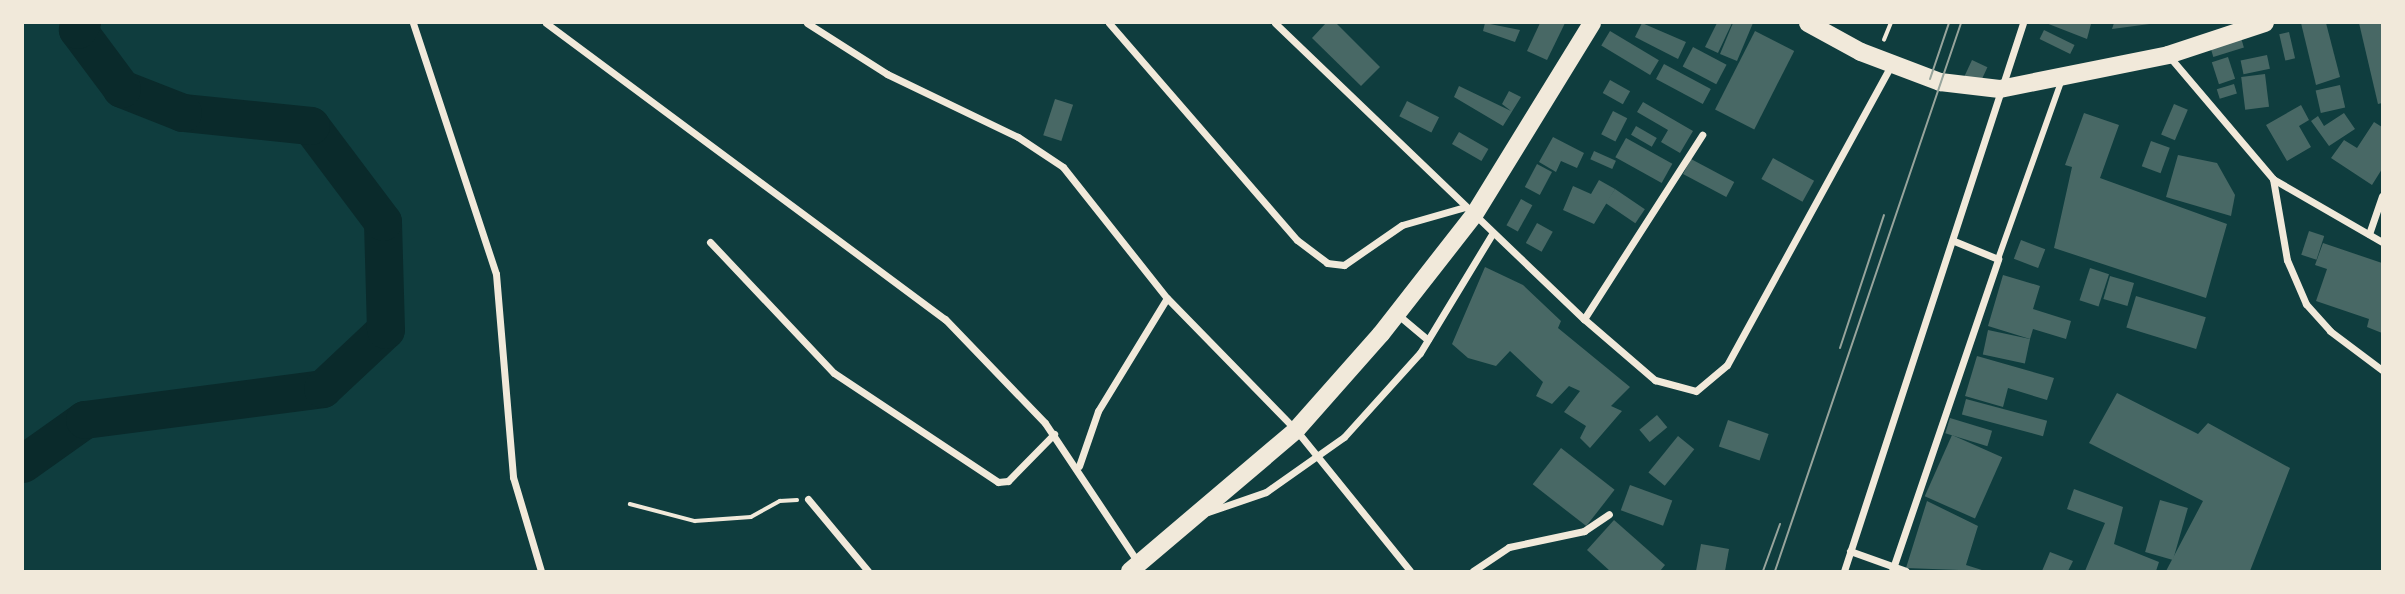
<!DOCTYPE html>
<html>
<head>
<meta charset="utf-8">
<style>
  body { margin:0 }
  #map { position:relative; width:2405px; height:594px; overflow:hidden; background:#0f3d3e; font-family:"Alegreya Sans",sans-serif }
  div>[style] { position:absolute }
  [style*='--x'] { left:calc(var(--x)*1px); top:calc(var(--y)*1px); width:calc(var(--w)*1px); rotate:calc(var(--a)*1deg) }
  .river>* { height:38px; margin:-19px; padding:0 19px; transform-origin:19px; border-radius:19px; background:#0a2a2b }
  .building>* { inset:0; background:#486865; transform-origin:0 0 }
  .path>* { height:3.5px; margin:-1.75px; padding:0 1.75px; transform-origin:1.75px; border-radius:1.75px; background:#f1e9da }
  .pedestrian>* { height:6px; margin:-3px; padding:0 3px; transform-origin:3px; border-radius:3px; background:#f1e9da }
  .minor>* { height:7px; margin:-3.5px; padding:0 3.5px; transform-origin:3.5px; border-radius:3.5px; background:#f1e9da }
  .primary>* { height:18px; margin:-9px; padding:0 9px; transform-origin:9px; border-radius:9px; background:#f1e9da }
  .tram>* { height:2px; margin:-1px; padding:0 1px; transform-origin:1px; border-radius:1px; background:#97a49c }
  span { translate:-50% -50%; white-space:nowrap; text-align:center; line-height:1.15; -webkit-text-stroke:5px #f1e9da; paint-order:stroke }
  .frame { position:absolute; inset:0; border:24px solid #f1e9da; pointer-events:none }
</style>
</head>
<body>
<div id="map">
  <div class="river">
    <div style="--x:23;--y:464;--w:76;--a:-35.4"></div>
    <div style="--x:85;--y:420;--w:240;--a:-7.4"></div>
    <div style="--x:323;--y:389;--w:86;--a:-43.1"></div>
    <div style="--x:386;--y:330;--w:108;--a:-91.6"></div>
    <div style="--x:383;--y:222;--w:120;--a:-126.9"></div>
    <div style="--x:311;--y:126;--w:129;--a:-174.2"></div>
    <div style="--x:183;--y:113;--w:66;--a:-158.5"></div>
    <div style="--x:122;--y:89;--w:74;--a:-126.7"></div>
    <div style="--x:78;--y:30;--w:8;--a:-60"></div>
  </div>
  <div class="building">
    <div style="clip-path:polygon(1326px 23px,1336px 23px,1380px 67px,1361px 86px,1312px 38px)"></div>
    <div style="clip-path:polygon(1485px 23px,1520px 30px,1515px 42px,1483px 31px)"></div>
    <div style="clip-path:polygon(1540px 23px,1565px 23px,1547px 60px,1527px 51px)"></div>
    <div style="clip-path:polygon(1642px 23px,1686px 42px,1678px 59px,1635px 37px)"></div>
    <div style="clip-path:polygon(1717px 23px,1732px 23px,1718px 53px,1705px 47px)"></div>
    <div style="clip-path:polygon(1733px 23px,1753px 23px,1737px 61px,1720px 54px)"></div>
    <div style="clip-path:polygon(2046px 23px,2087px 23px,2091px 24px,2087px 39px)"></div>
    <div style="clip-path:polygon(2114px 23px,2157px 23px,2112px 29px)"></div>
    <div style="clip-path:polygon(2301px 23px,2326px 23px,2340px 77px,2316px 85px)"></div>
    <div style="clip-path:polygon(2359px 23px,2382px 23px,2382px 103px,2378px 104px)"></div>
    <div style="left:2044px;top:30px;width:34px;height:10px;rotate:26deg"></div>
    <div style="left:1610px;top:31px;width:57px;height:17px;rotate:31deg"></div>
    <div style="left:1755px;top:31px;width:44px;height:88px;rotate:27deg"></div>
    <div style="left:2289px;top:32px;width:27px;height:10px;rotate:77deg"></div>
    <div style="left:2241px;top:38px;width:10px;height:32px;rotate:73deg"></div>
    <div style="left:1693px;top:47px;width:38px;height:22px;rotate:28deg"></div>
    <div style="left:2267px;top:55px;width:14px;height:27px;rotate:78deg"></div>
    <div style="left:2228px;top:57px;width:23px;height:17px;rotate:72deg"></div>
    <div style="left:1972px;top:60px;width:17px;height:19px;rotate:25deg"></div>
    <div style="left:1664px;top:64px;width:53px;height:17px;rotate:28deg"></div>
    <div style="left:2265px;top:74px;width:33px;height:24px;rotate:83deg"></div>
    <div style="left:1610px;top:80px;width:23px;height:15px;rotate:29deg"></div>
    <div style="left:2234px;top:84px;width:10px;height:18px;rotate:73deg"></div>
    <div style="left:2340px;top:85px;width:23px;height:25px;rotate:77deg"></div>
    <div style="clip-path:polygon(1459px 86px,1511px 111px,1502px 104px,1509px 91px,1521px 97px,1503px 126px,1454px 97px)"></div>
    <div style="left:1055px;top:99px;width:19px;height:38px;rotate:18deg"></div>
    <div style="left:1407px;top:101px;width:36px;height:17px;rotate:27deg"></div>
    <div style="clip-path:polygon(1643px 102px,1693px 131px,1680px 153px,1661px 142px,1668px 130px,1637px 112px)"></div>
    <div style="left:2174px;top:104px;width:15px;height:33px;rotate:23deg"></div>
    <div style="clip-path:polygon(2301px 105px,2309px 120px,2299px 126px,2311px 147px,2287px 161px,2266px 125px)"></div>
    <div style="left:1613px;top:111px;width:16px;height:26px;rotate:27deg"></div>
    <div style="clip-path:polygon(2084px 113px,2119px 125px,2100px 178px,2227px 224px,2206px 298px,2054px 248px,2072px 167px,2065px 165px)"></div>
    <div style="clip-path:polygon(2344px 113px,2355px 129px,2329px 146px,2311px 121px,2318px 116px,2324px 126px)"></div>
    <div style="clip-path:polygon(2374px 122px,2382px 127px,2382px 169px,2372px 185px,2331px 158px,2344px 140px,2357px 148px)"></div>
    <div style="left:1636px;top:126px;width:24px;height:10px;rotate:30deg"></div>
    <div style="left:1459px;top:132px;width:34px;height:14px;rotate:30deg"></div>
    <div style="clip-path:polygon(1553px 137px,1584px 153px,1577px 168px,1561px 161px,1556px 172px,1539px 162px)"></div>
    <div style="left:1626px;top:138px;width:53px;height:22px;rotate:29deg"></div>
    <div style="left:2151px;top:141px;width:20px;height:27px;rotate:20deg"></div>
    <div style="left:1594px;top:151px;width:24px;height:9px;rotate:24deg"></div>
    <div style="clip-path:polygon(2178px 155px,2217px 163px,2235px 195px,2231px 216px,2166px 197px)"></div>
    <div style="left:1773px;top:158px;width:47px;height:24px;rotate:29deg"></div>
    <div style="left:1691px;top:159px;width:49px;height:17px;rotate:28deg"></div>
    <div style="left:1537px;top:164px;width:17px;height:26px;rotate:28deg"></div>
    <div style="clip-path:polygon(1599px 180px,1615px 189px,1594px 224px,1563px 210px,1573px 186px,1591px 194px)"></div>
    <div style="left:1615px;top:189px;width:36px;height:17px;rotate:34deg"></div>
    <div style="left:1521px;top:199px;width:13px;height:30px;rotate:29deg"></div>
    <div style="left:1537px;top:223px;width:18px;height:23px;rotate:29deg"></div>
    <div style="left:2309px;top:231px;width:16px;height:25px;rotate:18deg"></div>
    <div style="left:2021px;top:240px;width:26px;height:20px;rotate:21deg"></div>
    <div style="clip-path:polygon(2323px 243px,2382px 263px,2382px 333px,2367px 327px,2369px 319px,2316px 301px,2327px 269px,2315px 265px)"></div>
    <div style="clip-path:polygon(1485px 267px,1523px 285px,1561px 321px,1558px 328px,1630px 387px,1611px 406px,1622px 411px,1590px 448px,1580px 438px,1586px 426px,1564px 412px,1580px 391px,1569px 386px,1552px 404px,1536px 396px,1543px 382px,1510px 351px,1496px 366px,1468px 358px,1452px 344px)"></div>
    <div style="left:2090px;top:268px;width:20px;height:34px;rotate:18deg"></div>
    <div style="clip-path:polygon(2003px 275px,2040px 286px,2033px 309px,2071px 321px,2066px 339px,2033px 329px,2030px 339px,1988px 326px)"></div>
    <div style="left:2110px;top:276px;width:25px;height:24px;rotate:16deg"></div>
    <div style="left:2136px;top:296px;width:73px;height:33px;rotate:17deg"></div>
    <div style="left:1988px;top:330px;width:43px;height:25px;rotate:12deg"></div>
    <div style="clip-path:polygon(1977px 356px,2054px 378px,2047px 400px,2008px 388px,2003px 407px,1965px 396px)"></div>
    <div style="clip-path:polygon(2117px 393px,2198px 434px,2208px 423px,2290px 468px,2250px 571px,2166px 571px,2203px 501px,2089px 443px)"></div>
    <div style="left:1966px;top:399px;width:84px;height:16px;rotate:15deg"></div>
    <div style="left:1657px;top:415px;width:16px;height:23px;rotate:50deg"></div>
    <div style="left:1950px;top:418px;width:44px;height:16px;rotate:17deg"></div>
    <div style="left:1728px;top:420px;width:43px;height:28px;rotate:19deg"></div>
    <div style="left:1952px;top:435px;width:55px;height:67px;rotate:24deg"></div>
    <div style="left:1678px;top:436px;width:21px;height:47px;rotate:39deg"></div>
    <div style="left:1561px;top:448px;width:68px;height:46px;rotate:38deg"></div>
    <div style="left:1630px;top:485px;width:45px;height:27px;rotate:20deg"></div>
    <div style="clip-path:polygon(2074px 489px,2123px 507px,2114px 544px,2159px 562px,2156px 571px,2085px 571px,2105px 523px,2067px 509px)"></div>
    <div style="left:2160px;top:500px;width:29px;height:54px;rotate:16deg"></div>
    <div style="clip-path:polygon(1927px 501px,1978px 526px,1966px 565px,1985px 571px,1906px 568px)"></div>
    <div style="clip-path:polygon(1614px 520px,1665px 565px,1660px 571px,1610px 571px,1587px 550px)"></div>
    <div style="clip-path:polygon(1701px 544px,1729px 549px,1725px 571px,1696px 571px)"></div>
    <div style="clip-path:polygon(2050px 552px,2073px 561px,2068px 571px,2042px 571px)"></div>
  </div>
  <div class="path">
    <div style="--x:1884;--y:40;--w:18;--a:-68"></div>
    <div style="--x:630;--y:504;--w:67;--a:14.7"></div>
    <div style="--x:695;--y:521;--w:56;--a:-4.1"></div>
    <div style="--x:751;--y:517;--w:33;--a:-29"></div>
    <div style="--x:780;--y:501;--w:17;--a:-3"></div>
  </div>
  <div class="pedestrian">
    <div style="--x:1998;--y:259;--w:191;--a:-70.4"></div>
  </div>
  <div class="minor">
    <div style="--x:413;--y:23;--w:264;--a:71.7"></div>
    <div style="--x:496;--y:274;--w:204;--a:85.2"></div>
    <div style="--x:513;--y:477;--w:98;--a:73.4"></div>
    <div style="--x:546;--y:23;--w:497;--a:36.6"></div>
    <div style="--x:945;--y:319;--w:144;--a:46.1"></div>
    <div style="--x:1045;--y:423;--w:169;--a:56.3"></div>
    <div style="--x:807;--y:23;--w:95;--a:32.5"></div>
    <div style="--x:887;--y:74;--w:145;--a:25.7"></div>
    <div style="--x:1018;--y:137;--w:54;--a:33.7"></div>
    <div style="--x:1063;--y:167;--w:167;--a:51.6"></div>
    <div style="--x:1167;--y:298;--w:185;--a:45.7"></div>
    <div style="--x:1296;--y:430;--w:181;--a:51"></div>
    <div style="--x:1109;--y:23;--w:287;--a:49.1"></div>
    <div style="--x:1297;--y:240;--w:38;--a:37"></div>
    <div style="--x:1327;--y:263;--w:17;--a:7"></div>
    <div style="--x:1344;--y:265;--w:70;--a:-34.6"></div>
    <div style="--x:1402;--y:225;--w:66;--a:-15.9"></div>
    <div style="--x:1275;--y:23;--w:428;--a:43.8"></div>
    <div style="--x:1584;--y:319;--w:94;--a:40.7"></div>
    <div style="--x:1655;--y:380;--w:42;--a:15"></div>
    <div style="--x:1696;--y:391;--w:40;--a:-40"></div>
    <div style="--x:1727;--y:365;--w:342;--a:-61.3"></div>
    <div style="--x:2168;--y:55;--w:162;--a:49.7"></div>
    <div style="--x:2273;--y:179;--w:126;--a:30"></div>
    <div style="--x:2273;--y:179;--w:82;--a:80.2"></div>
    <div style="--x:2287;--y:260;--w:48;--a:66.6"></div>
    <div style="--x:2306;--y:304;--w:36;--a:48"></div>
    <div style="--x:2330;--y:331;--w:65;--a:36.9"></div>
    <div style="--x:2369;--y:234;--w:40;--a:-71.1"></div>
    <div style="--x:710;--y:242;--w:180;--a:46.6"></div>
    <div style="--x:834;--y:373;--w:197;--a:33.6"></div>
    <div style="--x:998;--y:482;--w:10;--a:-6"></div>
    <div style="--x:1008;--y:481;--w:66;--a:-45.6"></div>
    <div style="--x:1397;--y:314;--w:40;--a:40"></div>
    <div style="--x:1584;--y:319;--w:219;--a:-57.3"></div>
    <div style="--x:1079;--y:466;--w:58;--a:-70.9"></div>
    <div style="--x:1098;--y:411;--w:132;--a:-58.6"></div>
    <div style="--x:808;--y:499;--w:94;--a:50.2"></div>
    <div style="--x:1208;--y:512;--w:61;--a:-19"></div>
    <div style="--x:1266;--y:492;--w:95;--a:-35.2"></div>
    <div style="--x:1344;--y:437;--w:113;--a:-47.9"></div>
    <div style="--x:1420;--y:353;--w:139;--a:-58.8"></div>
    <div style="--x:1850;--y:551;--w:59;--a:19.7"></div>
    <div style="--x:1473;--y:571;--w:43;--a:-33.7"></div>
    <div style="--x:1509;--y:547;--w:77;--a:-12"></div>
    <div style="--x:1584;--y:531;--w:30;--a:-34"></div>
    <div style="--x:1844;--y:571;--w:576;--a:-71.91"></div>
    <div style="--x:1892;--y:571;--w:330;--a:-71.2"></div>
    <div style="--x:1998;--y:259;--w:48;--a:-157.8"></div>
  </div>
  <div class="primary">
    <div style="--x:1808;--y:23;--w:60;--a:28.7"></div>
    <div style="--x:1861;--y:52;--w:85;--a:20.8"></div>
    <div style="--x:1940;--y:82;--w:60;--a:6.7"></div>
    <div style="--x:2000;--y:89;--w:171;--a:-11.4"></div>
    <div style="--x:2168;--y:55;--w:102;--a:-18.3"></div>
    <div style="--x:1130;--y:571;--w:218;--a:-40.3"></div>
    <div style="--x:1296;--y:430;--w:128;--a:-48.5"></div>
    <div style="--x:1381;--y:334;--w:151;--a:-52"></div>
    <div style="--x:1474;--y:215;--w:225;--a:-58.4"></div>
  </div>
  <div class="tram">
    <div style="--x:1930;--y:79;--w:59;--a:-71.3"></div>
    <div style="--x:1840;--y:348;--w:140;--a:-71.7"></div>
    <div style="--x:1763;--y:571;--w:50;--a:-70.1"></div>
    <div style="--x:1775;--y:571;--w:579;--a:-71.25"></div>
  </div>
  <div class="frame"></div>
</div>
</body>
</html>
